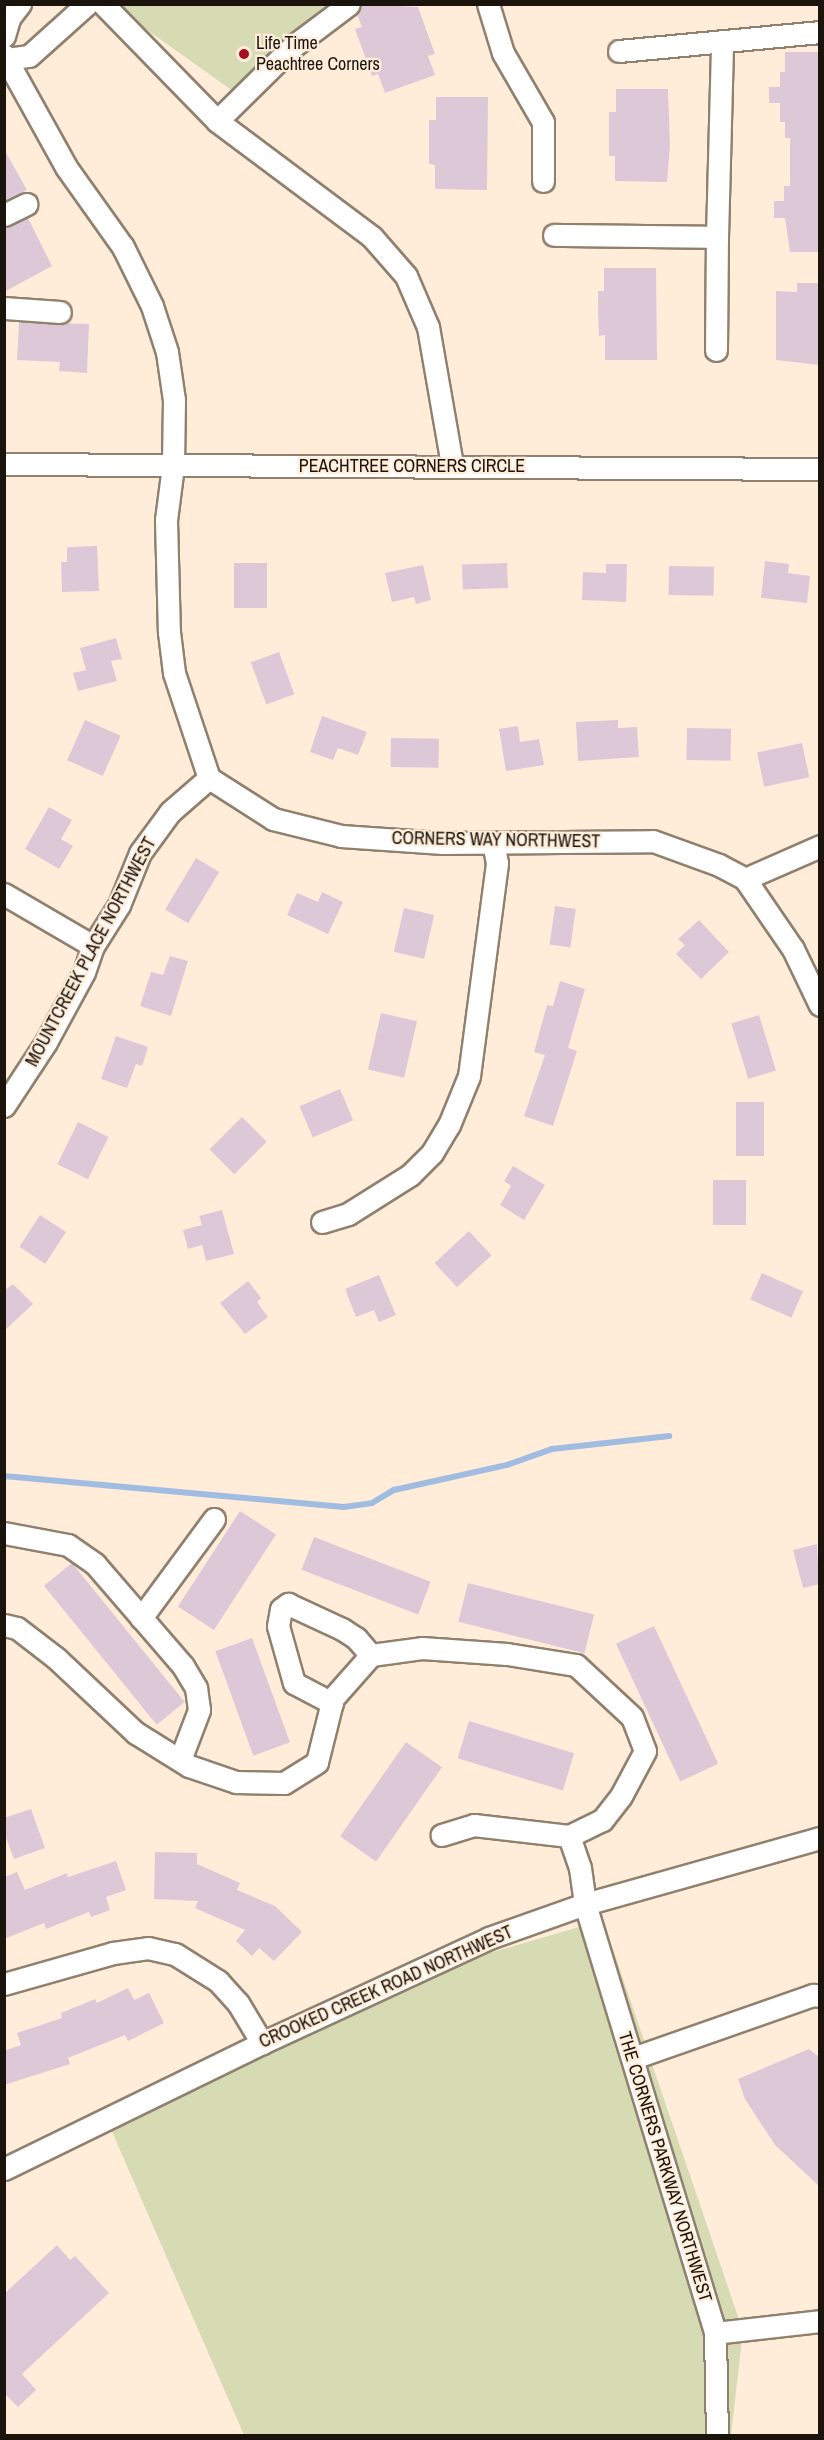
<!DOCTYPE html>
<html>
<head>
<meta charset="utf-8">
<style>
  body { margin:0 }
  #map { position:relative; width:824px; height:2440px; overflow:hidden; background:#ffedda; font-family:"Archivo Narrow",sans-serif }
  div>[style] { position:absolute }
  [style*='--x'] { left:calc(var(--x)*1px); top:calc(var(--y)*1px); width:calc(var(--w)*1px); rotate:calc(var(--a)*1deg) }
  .green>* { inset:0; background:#d7dbb4 }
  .stream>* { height:6px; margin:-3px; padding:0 3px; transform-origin:3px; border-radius:3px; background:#a0bce1 }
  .building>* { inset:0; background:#ddc8d8; transform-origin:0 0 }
  .roads { filter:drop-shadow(2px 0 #90816f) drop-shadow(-2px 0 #90816f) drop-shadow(0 2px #90816f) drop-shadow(0 -2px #90816f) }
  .minor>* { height:21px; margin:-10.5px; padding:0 10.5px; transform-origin:10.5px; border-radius:10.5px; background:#fff }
  .dots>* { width:16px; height:16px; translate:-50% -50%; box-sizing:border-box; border:3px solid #ffedda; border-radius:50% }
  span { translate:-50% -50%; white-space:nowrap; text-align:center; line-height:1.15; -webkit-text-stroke:4.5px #ffedda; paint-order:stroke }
  .poi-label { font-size:18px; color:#1a140d }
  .left { translate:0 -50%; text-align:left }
  .street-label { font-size:18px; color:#1a140d }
  .frame { position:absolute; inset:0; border:6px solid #1a140d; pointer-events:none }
</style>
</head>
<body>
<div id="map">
  <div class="green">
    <div style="clip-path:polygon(112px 5px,361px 5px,251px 104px)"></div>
    <div style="clip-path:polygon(603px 1920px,743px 2331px,731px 2435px,244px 2435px,110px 2127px,397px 1980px)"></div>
  </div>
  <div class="stream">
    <div style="--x:4;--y:1476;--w:341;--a:5.2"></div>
    <div style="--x:344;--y:1507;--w:28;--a:-8"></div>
    <div style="--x:372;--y:1503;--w:26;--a:-31"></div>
    <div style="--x:394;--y:1490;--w:116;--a:-12.5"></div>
    <div style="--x:507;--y:1465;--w:48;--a:-19.6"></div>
    <div style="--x:552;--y:1449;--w:118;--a:-6.3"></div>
  </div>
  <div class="building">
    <div style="clip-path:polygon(361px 4px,418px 7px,435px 54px,428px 56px,435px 75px,385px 93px,378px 74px,372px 76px,355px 29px,362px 27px,357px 14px)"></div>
    <div style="clip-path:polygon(785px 52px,819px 52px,819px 252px,790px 252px,785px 218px,774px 218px,774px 201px,784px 201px,784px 186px,790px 186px,790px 138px,785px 138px,785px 122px,780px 122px,780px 103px,769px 103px,769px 87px,780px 87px,780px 72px,785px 72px)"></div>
    <div style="clip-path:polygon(616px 89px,668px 89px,670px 145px,667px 182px,615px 181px,615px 156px,609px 156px,609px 112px,616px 112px)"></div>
    <div style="clip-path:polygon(436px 97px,488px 97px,487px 190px,435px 189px,435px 165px,429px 164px,429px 120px,436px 120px)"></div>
    <div style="clip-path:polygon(4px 149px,27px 190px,4px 201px)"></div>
    <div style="clip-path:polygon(28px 218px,52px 266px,4px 292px,4px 228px)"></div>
    <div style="clip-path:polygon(604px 268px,656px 268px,657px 360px,605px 360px,605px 335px,599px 336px,598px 310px,598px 291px,604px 291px)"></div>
    <div style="clip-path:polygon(797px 283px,819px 283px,819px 365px,776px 360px,776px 291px,797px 292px)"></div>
    <div style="clip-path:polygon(19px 322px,89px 324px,87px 373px,59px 371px,60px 362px,17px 360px)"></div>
    <div style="clip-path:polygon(97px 546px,99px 591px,62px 592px,61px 562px,67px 562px,67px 547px)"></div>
    <div style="clip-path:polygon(765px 561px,789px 564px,788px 573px,810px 576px,807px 603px,761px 598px)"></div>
    <div style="left:234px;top:563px;width:33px;height:45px"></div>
    <div style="left:507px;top:563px;width:25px;height:45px;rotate:88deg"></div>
    <div style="clip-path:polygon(606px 564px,627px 564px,626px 602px,582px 600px,583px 572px,606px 573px)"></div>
    <div style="clip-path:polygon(423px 565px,431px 600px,416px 604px,414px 597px,392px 602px,385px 573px)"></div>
    <div style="left:669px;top:566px;width:45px;height:29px;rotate:1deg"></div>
    <div style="clip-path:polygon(116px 638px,122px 659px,111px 661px,117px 681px,78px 691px,73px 673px,86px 670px,80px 648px)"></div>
    <div style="left:279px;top:652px;width:45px;height:30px;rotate:70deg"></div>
    <div style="clip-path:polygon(322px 716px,367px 732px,358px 755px,338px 748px,333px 760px,310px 752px)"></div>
    <div style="left:85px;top:720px;width:39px;height:44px;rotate:24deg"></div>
    <div style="clip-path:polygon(618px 720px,618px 728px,637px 727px,639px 757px,578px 761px,576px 722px)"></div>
    <div style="clip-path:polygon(518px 726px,520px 742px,539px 739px,544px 765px,506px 771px,499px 729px)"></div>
    <div style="left:687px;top:728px;width:44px;height:32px;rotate:1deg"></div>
    <div style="left:391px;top:738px;width:48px;height:29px;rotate:1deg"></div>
    <div style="left:802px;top:743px;width:35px;height:46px;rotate:78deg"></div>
    <div style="clip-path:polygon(49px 807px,72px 820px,61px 839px,73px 846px,59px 869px,25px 849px)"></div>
    <div style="left:196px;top:858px;width:27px;height:60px;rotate:31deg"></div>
    <div style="clip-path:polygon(322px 892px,343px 902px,328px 934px,287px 915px,297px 893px,318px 902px)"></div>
    <div style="left:555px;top:906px;width:21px;height:39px;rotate:8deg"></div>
    <div style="left:404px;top:908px;width:31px;height:45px;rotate:13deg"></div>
    <div style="clip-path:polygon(699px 920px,729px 952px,701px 979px,676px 954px,685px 945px,678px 939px)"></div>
    <div style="clip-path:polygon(170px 956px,188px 961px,171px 1016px,140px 1006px,151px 972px,163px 975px)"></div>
    <div style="clip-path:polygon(560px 981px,585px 989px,568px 1048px,577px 1051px,553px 1126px,524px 1116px,545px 1055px,534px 1052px,547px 1005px,553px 1006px)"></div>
    <div style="left:381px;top:1013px;width:37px;height:58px;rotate:13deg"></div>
    <div style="left:759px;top:1015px;width:58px;height:29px;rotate:73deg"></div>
    <div style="clip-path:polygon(116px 1036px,148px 1047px,142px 1066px,136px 1064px,127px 1088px,101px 1079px)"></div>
    <div style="left:340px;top:1089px;width:34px;height:44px;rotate:67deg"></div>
    <div style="left:736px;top:1102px;width:28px;height:54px"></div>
    <div style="left:242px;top:1117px;width:35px;height:46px;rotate:45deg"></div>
    <div style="left:78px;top:1122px;width:34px;height:47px;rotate:26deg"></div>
    <div style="clip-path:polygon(513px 1166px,545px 1185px,524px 1220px,500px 1205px,511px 1186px,504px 1181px)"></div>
    <div style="left:713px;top:1180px;width:33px;height:45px"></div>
    <div style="clip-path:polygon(222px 1210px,234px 1254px,206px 1261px,202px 1245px,188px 1249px,183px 1230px,202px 1225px,199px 1216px)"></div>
    <div style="left:40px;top:1215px;width:31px;height:38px;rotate:33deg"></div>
    <div style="left:469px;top:1231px;width:33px;height:47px;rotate:47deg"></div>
    <div style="left:762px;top:1273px;width:45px;height:29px;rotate:24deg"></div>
    <div style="clip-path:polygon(379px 1275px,396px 1315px,379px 1322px,374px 1310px,356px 1317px,345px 1289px)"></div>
    <div style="clip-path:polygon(248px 1281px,261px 1298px,257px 1302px,268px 1317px,245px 1334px,220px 1303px)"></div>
    <div style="clip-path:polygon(13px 1284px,33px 1304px,4px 1331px,4px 1291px)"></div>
    <div style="left:240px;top:1511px;width:43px;height:114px;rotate:33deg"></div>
    <div style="left:314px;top:1537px;width:125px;height:35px;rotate:21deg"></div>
    <div style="clip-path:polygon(817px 1544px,819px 1584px,803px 1588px,793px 1550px)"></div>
    <div style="left:72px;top:1563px;width:179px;height:36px;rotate:51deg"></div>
    <div style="left:468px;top:1583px;width:130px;height:40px;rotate:14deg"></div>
    <div style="left:654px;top:1626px;width:152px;height:42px;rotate:65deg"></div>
    <div style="left:252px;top:1638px;width:111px;height:39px;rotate:70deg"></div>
    <div style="left:469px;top:1721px;width:110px;height:39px;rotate:17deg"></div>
    <div style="left:406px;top:1742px;width:44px;height:115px;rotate:35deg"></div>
    <div style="clip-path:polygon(31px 1809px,45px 1848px,14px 1859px,4px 1832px,4px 1818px)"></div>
    <div style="clip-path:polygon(155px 1852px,197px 1853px,197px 1864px,240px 1883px,237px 1890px,275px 1906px,302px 1932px,274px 1961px,259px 1948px,252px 1956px,236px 1941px,245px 1930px,195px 1908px,198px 1901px,154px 1899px)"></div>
    <div style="clip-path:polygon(116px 1861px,126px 1890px,106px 1897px,110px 1910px,91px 1917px,89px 1912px,46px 1929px,44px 1923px,4px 1939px,4px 1877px,17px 1872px,25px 1890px,67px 1873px,68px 1877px)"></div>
    <div style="clip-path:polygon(128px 1988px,134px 2000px,149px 1993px,164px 2023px,128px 2041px,125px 2035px,68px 2058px,70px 2064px,4px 2085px,4px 2051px,21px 2045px,17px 2033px,62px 2018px,61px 2013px,95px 1999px,97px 2003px)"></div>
    <div style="clip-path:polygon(809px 2049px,819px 2057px,819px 2186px,775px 2145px,745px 2099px,738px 2079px)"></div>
    <div style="clip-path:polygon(57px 2245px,70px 2260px,75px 2256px,109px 2293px,22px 2374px,36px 2390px,18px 2407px,4px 2393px,4px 2294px)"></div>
  </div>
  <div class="roads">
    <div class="minor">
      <div style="--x:103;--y:4;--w:163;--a:45.7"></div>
      <div style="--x:217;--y:121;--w:194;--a:36.8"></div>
      <div style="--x:372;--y:237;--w:52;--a:48.9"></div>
      <div style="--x:406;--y:276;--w:56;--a:66.7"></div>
      <div style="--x:428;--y:327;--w:140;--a:80.1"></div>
      <div style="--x:488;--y:4;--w:51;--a:73"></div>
      <div style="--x:503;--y:53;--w:80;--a:59.9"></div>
      <div style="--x:543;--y:122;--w:59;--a:90"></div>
      <div style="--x:4;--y:36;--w:19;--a:-74"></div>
      <div style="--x:9;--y:18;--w:18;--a:-52"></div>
      <div style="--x:619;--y:51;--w:202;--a:-5.4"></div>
      <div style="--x:4;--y:55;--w:128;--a:61"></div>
      <div style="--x:66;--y:167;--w:98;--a:54.5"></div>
      <div style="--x:123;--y:247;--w:66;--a:63.8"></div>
      <div style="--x:152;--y:306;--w:48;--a:71.9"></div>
      <div style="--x:167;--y:352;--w:49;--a:81.7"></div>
      <div style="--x:174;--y:400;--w:66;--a:90.9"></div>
      <div style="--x:173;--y:466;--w:54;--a:97.4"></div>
      <div style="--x:166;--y:520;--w:112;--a:88.5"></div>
      <div style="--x:169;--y:632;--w:41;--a:83"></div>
      <div style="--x:174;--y:673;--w:111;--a:71.6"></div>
      <div style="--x:209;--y:778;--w:76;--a:32.6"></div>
      <div style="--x:273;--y:819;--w:70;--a:14"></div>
      <div style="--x:341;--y:836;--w:102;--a:3.9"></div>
      <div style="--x:443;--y:843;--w:210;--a:-0.5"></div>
      <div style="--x:653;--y:841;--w:70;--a:20"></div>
      <div style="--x:719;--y:865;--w:30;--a:28"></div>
      <div style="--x:745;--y:879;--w:85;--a:55.6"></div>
      <div style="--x:793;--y:949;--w:62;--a:64.3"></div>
      <div style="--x:7;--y:59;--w:22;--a:-8"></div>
      <div style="--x:29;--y:56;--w:78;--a:-41.9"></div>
      <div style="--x:217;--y:121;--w:105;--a:-44.6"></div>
      <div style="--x:292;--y:47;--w:71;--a:-37"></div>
      <div style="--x:4;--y:215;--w:25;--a:-26"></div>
      <div style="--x:554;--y:235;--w:163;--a:0.7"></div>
      <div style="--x:717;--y:237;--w:196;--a:-88.5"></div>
      <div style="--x:4;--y:308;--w:56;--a:4.1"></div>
      <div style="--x:716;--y:350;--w:113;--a:-89.5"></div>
      <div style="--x:4;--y:464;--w:816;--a:0.35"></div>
      <div style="--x:745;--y:879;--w:82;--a:-23.7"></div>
      <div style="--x:4;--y:894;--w:103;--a:30.3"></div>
      <div style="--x:4;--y:1106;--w:77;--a:-56.7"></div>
      <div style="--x:46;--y:1042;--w:80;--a:-61.5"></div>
      <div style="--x:84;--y:972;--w:28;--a:-71"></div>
      <div style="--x:93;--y:946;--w:49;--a:-57.6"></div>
      <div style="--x:119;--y:905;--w:56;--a:-68"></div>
      <div style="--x:140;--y:853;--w:51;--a:-53.8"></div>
      <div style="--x:170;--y:812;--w:52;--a:-41.1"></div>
      <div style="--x:322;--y:1222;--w:27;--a:-17"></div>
      <div style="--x:348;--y:1214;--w:73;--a:-32.2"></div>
      <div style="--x:410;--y:1175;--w:31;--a:-45"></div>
      <div style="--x:432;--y:1153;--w:33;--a:-59"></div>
      <div style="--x:449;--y:1125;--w:53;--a:-67.8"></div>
      <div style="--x:469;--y:1076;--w:215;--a:-82.5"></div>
      <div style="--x:497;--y:863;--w:21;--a:-101"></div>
      <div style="--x:4;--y:1533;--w:65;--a:10.6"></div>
      <div style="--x:68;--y:1545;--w:33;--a:35"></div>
      <div style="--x:95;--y:1564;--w:135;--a:49.2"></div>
      <div style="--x:183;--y:1666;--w:26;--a:59"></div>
      <div style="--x:196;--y:1688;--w:22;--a:82"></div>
      <div style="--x:199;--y:1710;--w:53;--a:110.8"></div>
      <div style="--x:141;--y:1618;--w:123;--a:-53.6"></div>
      <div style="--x:4;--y:1625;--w:13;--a:13"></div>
      <div style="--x:17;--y:1628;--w:49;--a:37.6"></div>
      <div style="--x:56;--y:1658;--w:110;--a:43.2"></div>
      <div style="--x:136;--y:1733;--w:62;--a:31.9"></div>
      <div style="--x:189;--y:1766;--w:50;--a:18.8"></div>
      <div style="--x:236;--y:1782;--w:48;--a:1.2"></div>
      <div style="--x:284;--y:1783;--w:39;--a:-32"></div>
      <div style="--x:317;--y:1762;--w:66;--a:-76"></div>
      <div style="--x:333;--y:1698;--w:57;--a:-48.5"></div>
      <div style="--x:371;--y:1655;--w:51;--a:-7.8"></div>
      <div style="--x:422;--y:1648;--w:85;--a:4"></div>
      <div style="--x:507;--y:1654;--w:70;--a:9.1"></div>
      <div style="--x:576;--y:1665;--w:76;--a:42.9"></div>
      <div style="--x:632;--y:1717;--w:36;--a:69"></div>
      <div style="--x:645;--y:1751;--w:51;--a:118.1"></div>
      <div style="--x:621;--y:1796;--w:31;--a:128"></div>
      <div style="--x:602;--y:1820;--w:37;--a:154"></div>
      <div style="--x:569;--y:1836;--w:96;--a:-173.4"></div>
      <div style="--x:474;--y:1825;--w:34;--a:163"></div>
      <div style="--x:332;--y:1703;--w:43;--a:-152.2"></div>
      <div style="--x:294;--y:1683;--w:59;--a:-105.7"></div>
      <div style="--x:278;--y:1626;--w:17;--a:-80"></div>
      <div style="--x:281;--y:1609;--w:9;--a:-36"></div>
      <div style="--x:288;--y:1604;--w:60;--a:24.8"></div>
      <div style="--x:342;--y:1629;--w:17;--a:33"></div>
      <div style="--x:356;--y:1638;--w:23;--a:49"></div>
      <div style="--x:569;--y:1836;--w:34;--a:71"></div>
      <div style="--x:580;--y:1868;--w:36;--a:82"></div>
      <div style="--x:585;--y:1904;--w:448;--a:73.1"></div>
      <div style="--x:715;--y:2333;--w:103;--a:88.9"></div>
      <div style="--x:4;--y:1984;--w:113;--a:-15.9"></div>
      <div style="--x:113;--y:1953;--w:35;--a:-8"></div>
      <div style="--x:148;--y:1948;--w:28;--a:13"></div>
      <div style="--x:175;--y:1954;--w:51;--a:32.1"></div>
      <div style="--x:218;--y:1981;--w:30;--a:48"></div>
      <div style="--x:238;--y:2003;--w:47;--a:59"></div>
      <div style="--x:633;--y:2058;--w:191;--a:-19.3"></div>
      <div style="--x:813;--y:1995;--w:7;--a:8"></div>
      <div style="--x:4;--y:2169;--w:287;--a:-26"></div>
      <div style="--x:262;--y:2043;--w:250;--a:-24.8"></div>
      <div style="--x:489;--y:1938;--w:102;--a:-19.5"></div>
      <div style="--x:585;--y:1904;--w:244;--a:-15.7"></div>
      <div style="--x:715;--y:2333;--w:106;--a:-6.5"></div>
    </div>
  </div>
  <div class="dots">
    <div style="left:244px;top:54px;background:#a60f1d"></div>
  </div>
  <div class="poi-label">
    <span class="left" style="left:256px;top:54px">Life Time<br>Peachtree Corners</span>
  </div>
  <div class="street-label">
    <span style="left:412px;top:466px">PEACHTREE CORNERS CIRCLE</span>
    <span style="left:496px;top:840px;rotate:1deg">CORNERS WAY NORTHWEST</span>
    <span style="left:91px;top:952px;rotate:-62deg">MOUNTCREEK PLACE NORTHWEST</span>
    <span style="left:386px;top:1987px;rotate:-24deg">CROOKED CREEK ROAD NORTHWEST</span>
    <span style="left:665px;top:2167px;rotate:73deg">THE CORNERS PARKWAY NORTHWEST</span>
  </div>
  <div class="frame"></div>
</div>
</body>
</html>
